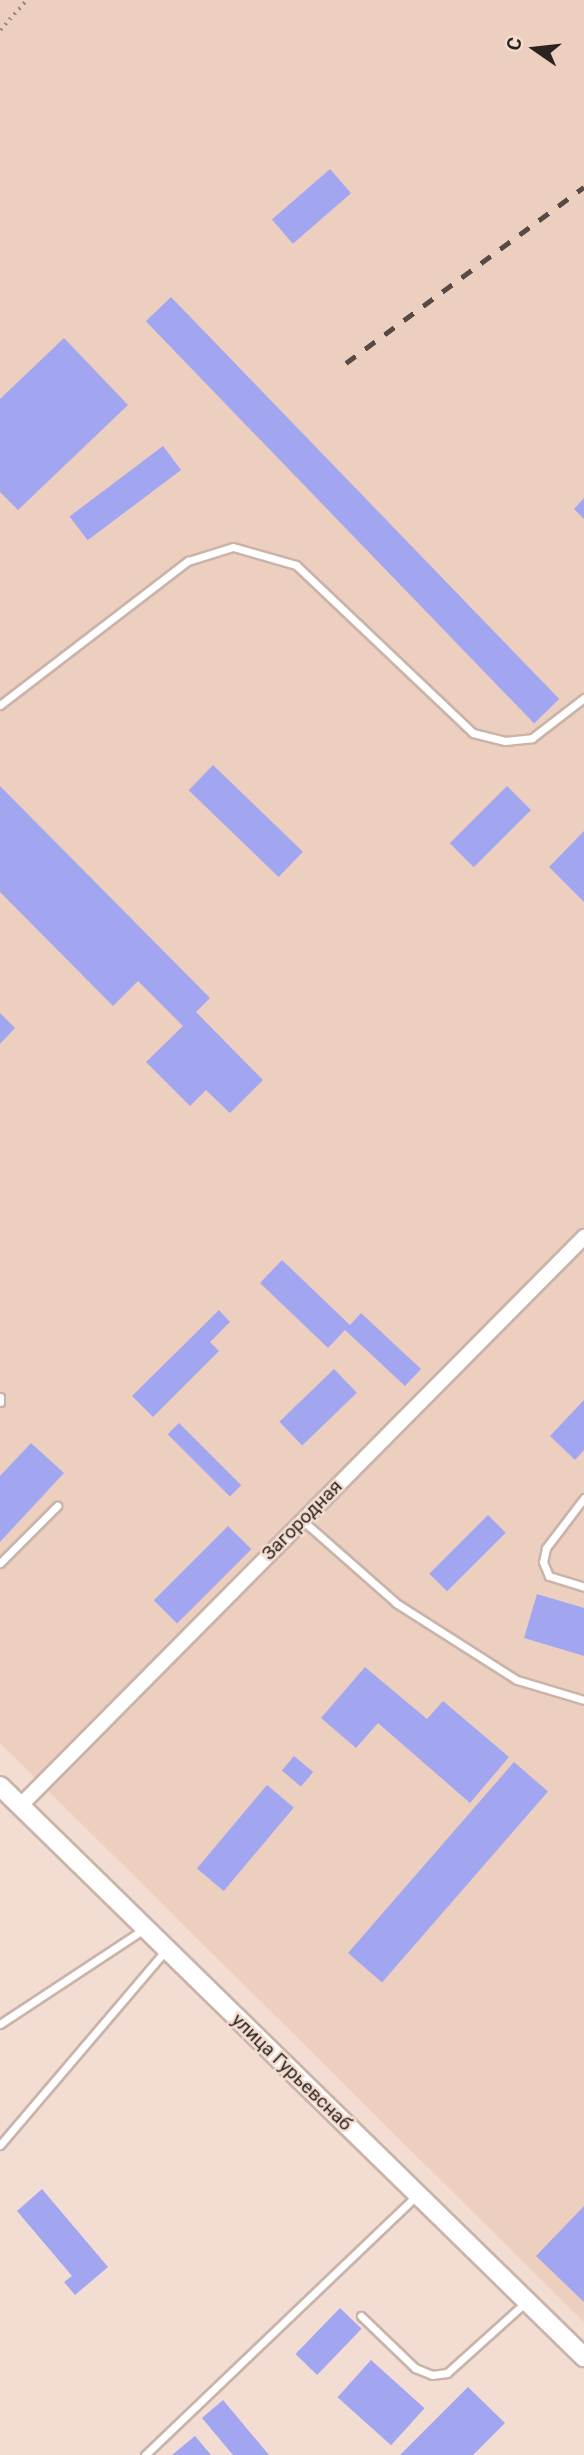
<!DOCTYPE html>
<html>
<head>
<meta charset="utf-8">
<style>
  body { margin:0 }
  #map { position:relative; width:584px; height:2455px; overflow:hidden; background:#f3dcd1; font-family:Roboto,sans-serif }
  div>[style] { position:absolute }
  [style*='--x'] { left:calc(var(--x)*1px); top:calc(var(--y)*1px); width:calc(var(--w)*1px); rotate:calc(var(--a)*1deg) }
  .built>* { inset:0; background:#edcfc0 }
  .building>* { inset:0; background:#a2a6f1; transform-origin:0 0 }
  .path>* { height:3.5px; margin-top:-1.75px; transform-origin:0; background:repeating-linear-gradient(90deg,#9b8a82 0 2px,transparent 0 7px) }
  .roads { filter:drop-shadow(2px 0 #cab4a9) drop-shadow(-2px 0 #cab4a9) drop-shadow(0 2px #cab4a9) drop-shadow(0 -2px #cab4a9) }
  .service>* { height:7px; margin:-3.5px; padding:0 3.5px; transform-origin:3.5px; border-radius:3.5px; background:#fff }
  .minor>* { height:14px; margin:-7px; padding:0 7px; transform-origin:7px; border-radius:7px; background:#fff }
  .tertiary>* { height:18px; margin:-9px; padding:0 9px; transform-origin:9px; border-radius:9px; background:#fff }
  .rail>* { height:5px; margin-top:-2.5px; transform-origin:0; background:repeating-linear-gradient(90deg,#564b44 0 12px,transparent 0 24px) }
  span { translate:-50% -50%; white-space:nowrap; text-align:center; line-height:1.15; -webkit-text-stroke:5px #f3dcd1; paint-order:stroke }
  .street-label { font-size:19px; color:#2b231e }
  .north { position:absolute; left:500px; top:14px; width:70px; height:70px; -webkit-text-stroke:5px #f3dcd1; paint-order:stroke; rotate:284deg; font-size:19px; font-weight:700; line-height:28px; text-align:center; color:#2b231e }
  .north::after { content:''; display:block; margin:auto; width:24px; height:32px; background:#2b231e; clip-path:polygon(50% 0,100% 100%,50% 72%,0 100%) }
</style>
</head>
<body>
<div id="map">
  <div class="built">
    <div style="clip-path:polygon(0 0,584px 0,584px 2322px,0 1743px)"></div>
  </div>
  <div class="building">
    <div style="left:330px;top:169px;width:32px;height:77px;rotate:49deg"></div>
    <div style="left:171px;top:297px;width:559px;height:35px;rotate:46deg"></div>
    <div style="clip-path:polygon(64px 338px,128px 405px,18px 510px,0 492px,0 399px)"></div>
    <div style="left:163px;top:446px;width:30px;height:117px;rotate:53deg"></div>
    <div style="clip-path:polygon(584px 498px,584px 519px,574px 509px)"></div>
    <div style="left:213px;top:765px;width:125px;height:35px;rotate:44deg"></div>
    <div style="clip-path:polygon(0 786px,210px 998px,196px 1012px,263px 1080px,230px 1113px,206px 1090px,190px 1106px,146px 1062px,183px 1026px,138px 981px,113px 1006px,0 892px)"></div>
    <div style="left:507px;top:786px;width:34px;height:81px;rotate:45deg"></div>
    <div style="clip-path:polygon(584px 831px,584px 902px,549px 867px)"></div>
    <div style="clip-path:polygon(0 1013px,15px 1028px,0 1044px)"></div>
    <div style="clip-path:polygon(282px 1260px,350px 1325px,361px 1313px,421px 1369px,405px 1386px,345px 1330px,328px 1348px,260px 1283px)"></div>
    <div style="clip-path:polygon(219px 1310px,230px 1322px,210px 1342px,219px 1351px,153px 1417px,132px 1396px)"></div>
    <div style="left:334px;top:1369px;width:33px;height:76px;rotate:46deg"></div>
    <div style="clip-path:polygon(584px 1400px,584px 1450px,575px 1460px,550px 1436px)"></div>
    <div style="left:179px;top:1423px;width:88px;height:16px;rotate:45deg"></div>
    <div style="clip-path:polygon(31px 1443px,64px 1473px,0 1542px,0 1476px)"></div>
    <div style="left:488px;top:1515px;width:25px;height:83px;rotate:45deg"></div>
    <div style="left:228px;top:1526px;width:33px;height:105px;rotate:45deg"></div>
    <div style="clip-path:polygon(537px 1594px,584px 1608px,584px 1656px,524px 1638px)"></div>
    <div style="clip-path:polygon(365px 1667px,427px 1719px,443px 1701px,509px 1757px,470px 1803px,378px 1723px,356px 1748px,321px 1718px)"></div>
    <div style="left:294px;top:1756px;width:25px;height:19px;rotate:40deg"></div>
    <div style="left:514px;top:1762px;width:45px;height:253px;rotate:41deg"></div>
    <div style="left:267px;top:1785px;width:35px;height:109px;rotate:40deg"></div>
    <div style="clip-path:polygon(42px 2189px,108px 2267px,75px 2295px,64px 2282px,72px 2276px,17px 2211px)"></div>
    <div style="clip-path:polygon(584px 2206px,584px 2302px,536px 2256px)"></div>
    <div style="left:340px;top:2308px;width:30px;height:64px;rotate:44deg"></div>
    <div style="left:371px;top:2360px;width:72px;height:50px;rotate:42deg"></div>
    <div style="clip-path:polygon(468px 2387px,505px 2423px,473px 2455px,400px 2455px)"></div>
    <div style="clip-path:polygon(223px 2400px,269px 2455px,233px 2455px,202px 2418px)"></div>
    <div style="clip-path:polygon(195px 2436px,211px 2455px,172px 2455px)"></div>
  </div>
  <div class="path">
    <div style="--x:0;--y:30;--w:40;--a:-48"></div>
  </div>
  <div class="roads">
    <div class="service">
      <div style="--x:0;--y:705;--w:237;--a:-37.5"></div>
      <div style="--x:188;--y:561;--w:47;--a:-17.3"></div>
      <div style="--x:233;--y:547;--w:66;--a:15.9"></div>
      <div style="--x:296;--y:565;--w:244;--a:43.5"></div>
      <div style="--x:473;--y:733;--w:33;--a:14"></div>
      <div style="--x:505;--y:741;--w:27;--a:-6"></div>
      <div style="--x:532;--y:738;--w:66;--a:-37.6"></div>
      <div style="--x:0;--y:1397;--w:5;--a:90"></div>
      <div style="--x:584;--y:1498;--w:63;--a:127.2"></div>
      <div style="--x:546;--y:1548;--w:14;--a:102"></div>
      <div style="--x:543;--y:1562;--w:15;--a:67"></div>
      <div style="--x:549;--y:1576;--w:37;--a:17"></div>
      <div style="--x:302;--y:1520;--w:125;--a:41.4"></div>
      <div style="--x:396;--y:1603;--w:143;--a:32.5"></div>
      <div style="--x:517;--y:1680;--w:70;--a:16.6"></div>
      <div style="--x:0;--y:1563;--w:81;--a:-45"></div>
      <div style="--x:0;--y:2024;--w:173;--a:-33.4"></div>
      <div style="--x:0;--y:2145;--w:256;--a:-49.6"></div>
      <div style="--x:361;--y:2316;--w:75;--a:43.9"></div>
      <div style="--x:415;--y:2368;--w:18;--a:22"></div>
      <div style="--x:432;--y:2375;--w:15;--a:-8"></div>
      <div style="--x:447;--y:2373;--w:108;--a:-42"></div>
      <div style="--x:145;--y:2455;--w:376;--a:-43.7"></div>
    </div>
    <div class="minor">
      <div style="--x:21;--y:1805;--w:800;--a:-45.25"></div>
    </div>
    <div class="tertiary">
      <div style="--x:0;--y:1786;--w:817;--a:44.36"></div>
    </div>
  </div>
  <div class="rail">
    <div style="--x:346;--y:363;--w:296;--a:-36.5"></div>
  </div>
  <div class="street-label">
    <span style="left:302px;top:1520px;rotate:-45deg">Загородная</span>
    <span style="left:292px;top:2072px;rotate:44deg">улица Гурьевснаб</span>
  </div>
  <div class="north">С</div>
</div>
</body>
</html>
